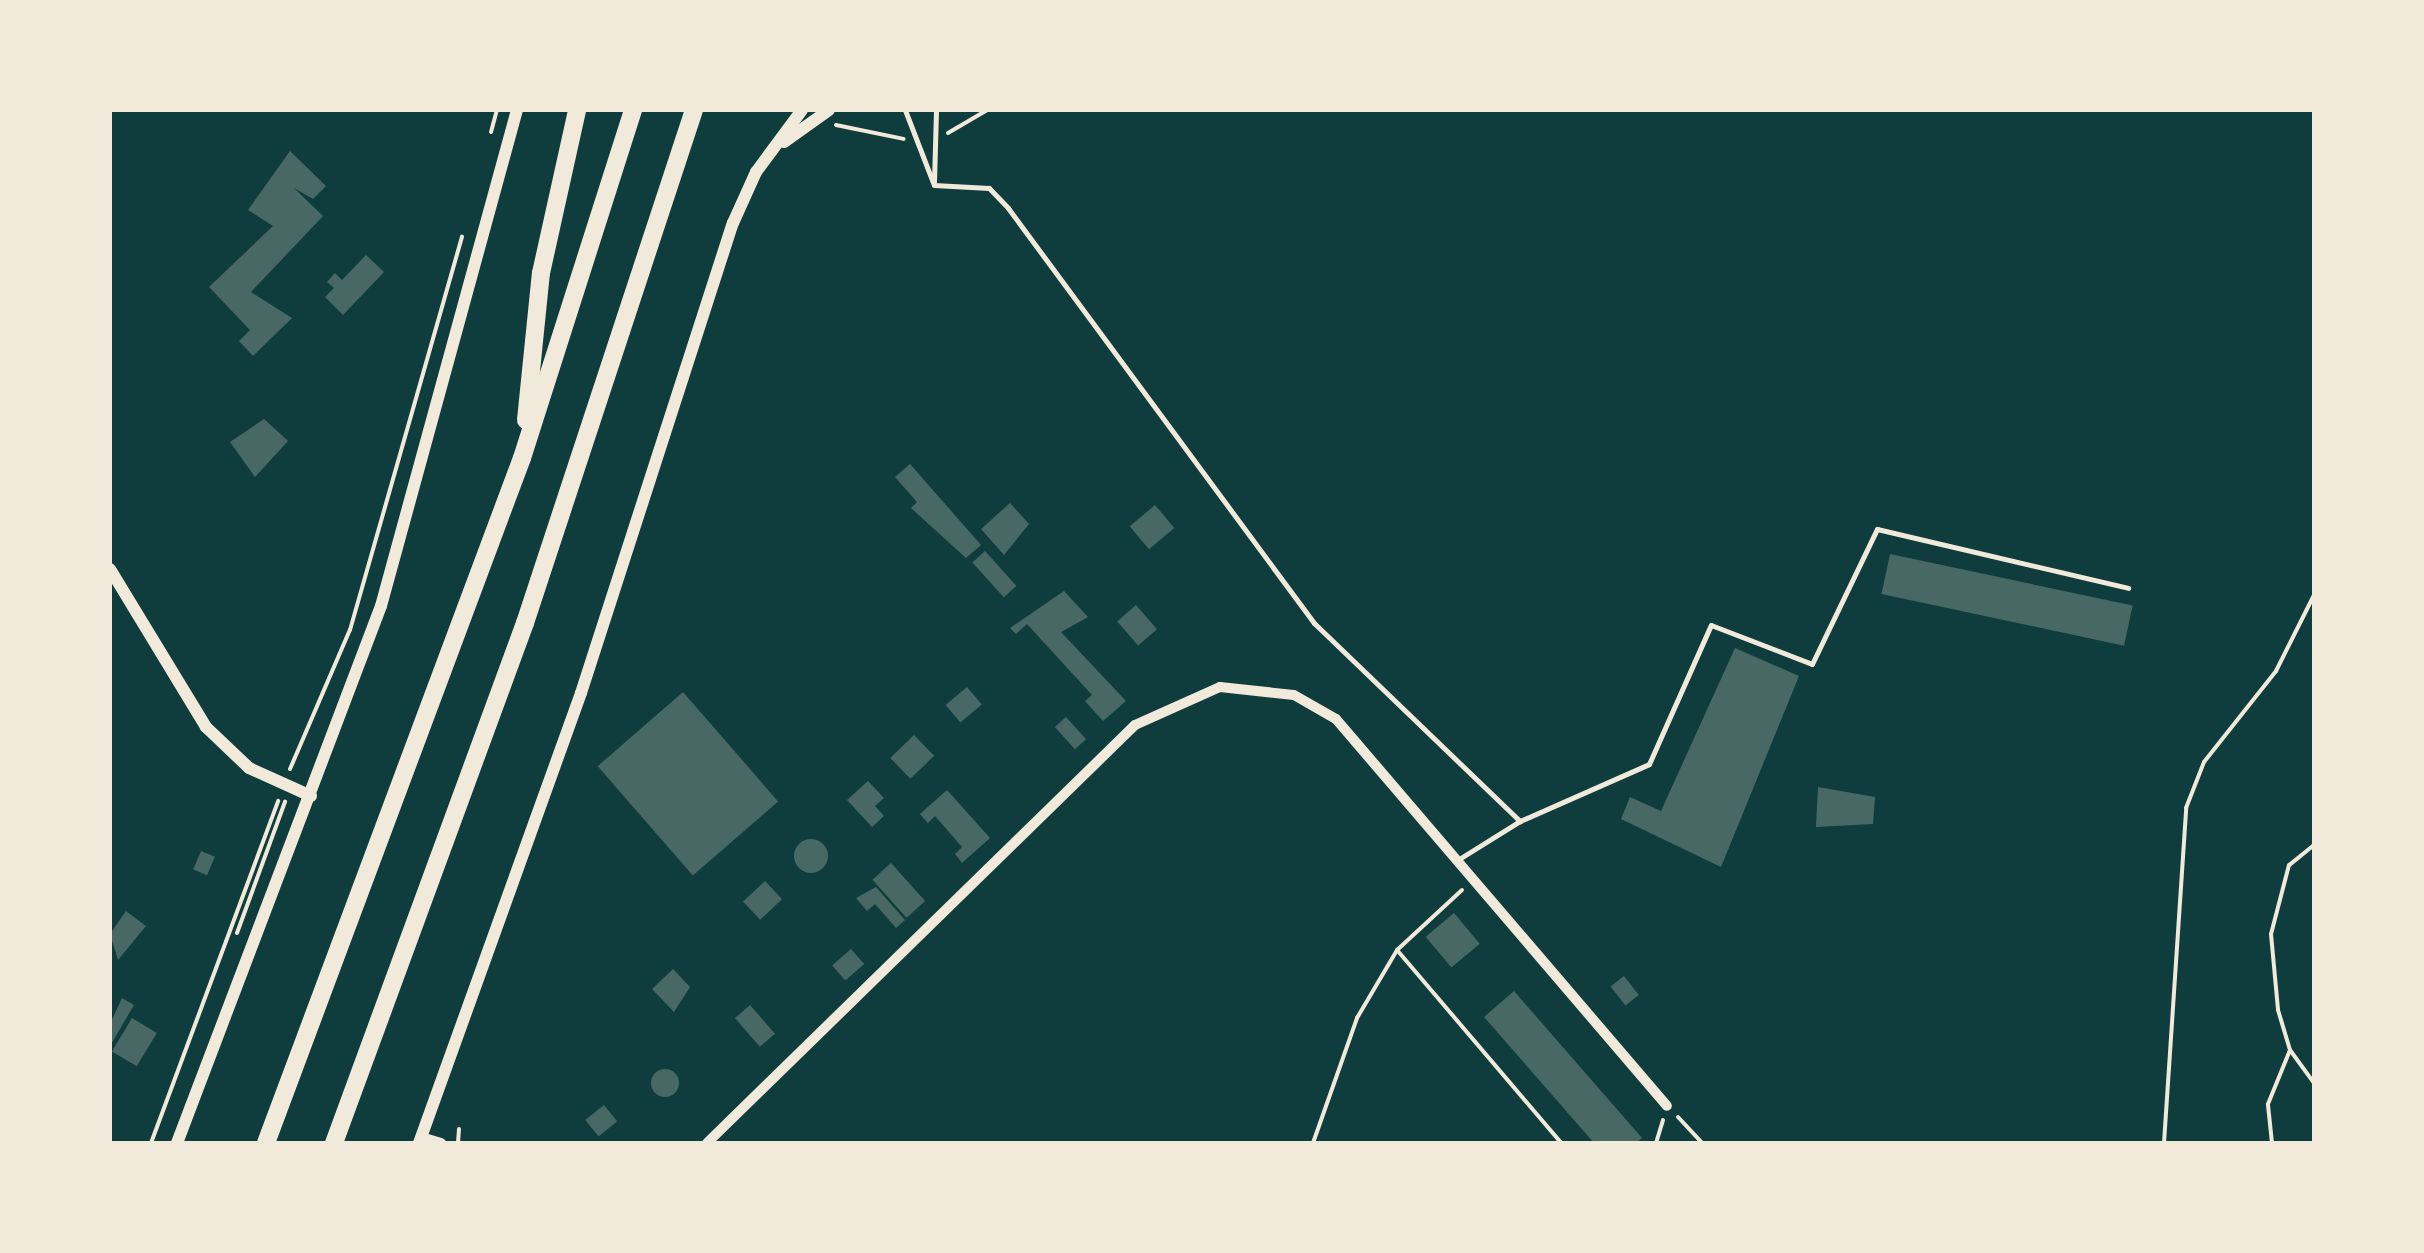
<!DOCTYPE html>
<html>
<head>
<meta charset="utf-8">
<style>
  body { margin:0 }
  #map { position:relative; width:2424px; height:1253px; overflow:hidden; background:#0f3d3e; font-family:"Titillium Web",sans-serif }
  div>[style] { position:absolute }
  [style*='--x'] { left:calc(var(--x)*1px); top:calc(var(--y)*1px); width:calc(var(--w)*1px); rotate:calc(var(--a)*1deg) }
  .building>* { inset:0; background:#486865; transform-origin:0 0 }
  .round { border-radius:50% }
  .path>* { height:4px; margin:-2px; padding:0 2px; transform-origin:2px; border-radius:2px; background:#f1e9da }
  .service>* { height:5px; margin:-2.5px; padding:0 2.5px; transform-origin:2.5px; border-radius:2.5px; background:#f1e9da }
  .minor>* { height:10px; margin:-5px; padding:0 5px; transform-origin:5px; border-radius:5px; background:#f1e9da }
  .tertiary>* { height:12px; margin:-6px; padding:0 6px; transform-origin:6px; border-radius:6px; background:#f1e9da }
  .motorway>* { height:18px; margin:-9px; padding:0 9px; transform-origin:9px; border-radius:9px; background:#f1e9da }
  span { translate:-50% -50%; white-space:nowrap; text-align:center; line-height:1.15; -webkit-text-stroke:10px #f1e9da; paint-order:stroke }
  .frame { position:absolute; inset:0; border:112px solid #f1e9da; pointer-events:none }
</style>
</head>
<body>
<div id="map">
  <div class="building">
    <div style="clip-path:polygon(290px 151px,326px 186px,313px 199px,294px 188px,323px 216px,251px 292px,292px 318px,253px 356px,239px 341px,250px 330px,209px 287px,273px 226px,248px 210px)"></div>
    <div style="clip-path:polygon(366px 255px,384px 272px,343px 315px,325px 297px,334px 288px,327px 282px,335px 273px,342px 280px)"></div>
    <div style="clip-path:polygon(264px 419px,288px 441px,255px 477px,230px 442px)"></div>
    <div style="clip-path:polygon(910px 464px,981px 545px,966px 558px,911px 508px,917px 502px,895px 477px)"></div>
    <div style="clip-path:polygon(1010px 503px,1029px 524px,1004px 555px,981px 529px)"></div>
    <div style="left:1155px;top:505px;width:30px;height:33px;rotate:50deg"></div>
    <div style="left:985px;top:551px;width:47px;height:17px;rotate:48deg"></div>
    <div style="left:1890px;top:554px;width:248px;height:41px;rotate:12deg"></div>
    <div style="clip-path:polygon(1064px 591px,1088px 617px,1061px 632px,1126px 701px,1103px 721px,1085px 701px,1092px 695px,1027px 624px,1016px 634px,1010px 628px)"></div>
    <div style="left:1136px;top:605px;width:32px;height:25px;rotate:49deg"></div>
    <div style="clip-path:polygon(1735px 648px,1799px 676px,1721px 867px,1621px 819px,1630px 797px,1661px 811px)"></div>
    <div style="left:967px;top:687px;width:23px;height:28px;rotate:50deg"></div>
    <div style="left:683px;top:692px;width:145px;height:113px;rotate:49deg"></div>
    <div style="left:1066px;top:717px;width:30px;height:15px;rotate:48deg"></div>
    <div style="left:914px;top:735px;width:29px;height:33px;rotate:46deg"></div>
    <div style="clip-path:polygon(868px 781px,884px 798px,875px 806px,884px 816px,872px 827px,847px 800px)"></div>
    <div style="clip-path:polygon(1818px 787px,1875px 797px,1873px 824px,1816px 827px)"></div>
    <div style="clip-path:polygon(947px 790px,990px 838px,962px 863px,955px 854px,962px 847px,935px 816px,928px 823px,920px 814px)"></div>
    <div class="round" style="left:794px;top:839px;width:34px;height:34px"></div>
    <div style="left:201px;top:851px;width:15px;height:20px;rotate:23deg"></div>
    <div style="left:891px;top:863px;width:51px;height:25px;rotate:48deg"></div>
    <div style="left:765px;top:881px;width:25px;height:30px;rotate:47deg"></div>
    <div style="clip-path:polygon(876px 887px,905px 920px,896px 928px,875px 904px,867px 911px,856px 898px)"></div>
    <div style="clip-path:polygon(126px 911px,146px 926px,118px 960px,110px 934px)"></div>
    <div style="left:1454px;top:913px;width:40px;height:37px;rotate:50deg"></div>
    <div style="left:851px;top:949px;width:20px;height:25px;rotate:49deg"></div>
    <div style="clip-path:polygon(673px 969px,690px 987px,674px 1012px,652px 989px)"></div>
    <div style="left:1624px;top:976px;width:24px;height:17px;rotate:52deg"></div>
    <div style="clip-path:polygon(1514px 991px,1642px 1138px,1636px 1143px,1594px 1143px,1484px 1017px)"></div>
    <div style="clip-path:polygon(122px 998px,134px 1005px,110px 1046px,110px 1024px)"></div>
    <div style="left:750px;top:1005px;width:38px;height:20px;rotate:49deg"></div>
    <div style="left:132px;top:1018px;width:29px;height:39px;rotate:31deg"></div>
    <div class="round" style="left:651px;top:1069px;width:28px;height:28px"></div>
    <div style="left:604px;top:1105px;width:21px;height:24px;rotate:51deg"></div>
  </div>
  <div class="path">
    <div style="--x:836;--y:125;--w:69;--a:11.6"></div>
    <div style="--x:491;--y:132;--w:23;--a:-75"></div>
    <div style="--x:948;--y:133;--w:45;--a:-30.5"></div>
    <div style="--x:290;--y:769;--w:151;--a:-66.7"></div>
    <div style="--x:350;--y:630;--w:409;--a:-74.1"></div>
    <div style="--x:2314;--y:845;--w:32;--a:141"></div>
    <div style="--x:2289;--y:865;--w:71;--a:104.6"></div>
    <div style="--x:2271;--y:934;--w:76;--a:84.7"></div>
    <div style="--x:2278;--y:1010;--w:42;--a:73.3"></div>
    <div style="--x:2290;--y:1050;--w:41;--a:54"></div>
    <div style="--x:1462;--y:890;--w:88;--a:137.3"></div>
    <div style="--x:1397;--y:950;--w:253;--a:49.6"></div>
    <div style="--x:237;--y:933;--w:140;--a:-69.9"></div>
    <div style="--x:1678;--y:1117;--w:35;--a:47"></div>
    <div style="--x:151;--y:1143;--w:365;--a:-69.6"></div>
    <div style="--x:458;--y:1143;--w:14;--a:-86"></div>
    <div style="--x:1313;--y:1143;--w:133;--a:-70.6"></div>
    <div style="--x:1357;--y:1018;--w:79;--a:-59.5"></div>
    <div style="--x:1656;--y:1143;--w:24;--a:-73"></div>
    <div style="--x:2164;--y:1143;--w:336;--a:-86.2"></div>
    <div style="--x:2186;--y:808;--w:49;--a:-68.6"></div>
    <div style="--x:2204;--y:762;--w:116;--a:-51.6"></div>
    <div style="--x:2276;--y:671;--w:85;--a:-63.4"></div>
    <div style="--x:2272;--y:1143;--w:39;--a:-96"></div>
    <div style="--x:2268;--y:1104;--w:58;--a:-67.8"></div>
  </div>
  <div class="service">
    <div style="--x:905;--y:110;--w:80;--a:68.9"></div>
    <div style="--x:934;--y:182;--w:72;--a:-88.4"></div>
    <div style="--x:934;--y:185;--w:55;--a:3.1"></div>
    <div style="--x:989;--y:188;--w:28;--a:46"></div>
    <div style="--x:1008;--y:208;--w:516;--a:53.6"></div>
    <div style="--x:1314;--y:623;--w:286;--a:43.9"></div>
    <div style="--x:1520;--y:821;--w:141;--a:-23.8"></div>
    <div style="--x:1649;--y:764;--w:152;--a:-66"></div>
    <div style="--x:1711;--y:625;--w:108;--a:21.1"></div>
    <div style="--x:1812;--y:664;--w:150;--a:-64.3"></div>
    <div style="--x:1877;--y:529;--w:258;--a:13.2"></div>
    <div style="--x:1459;--y:859;--w:72;--a:-31.9"></div>
  </div>
  <div class="minor">
    <div style="--x:421;--y:1137;--w:21;--a:17"></div>
    <div style="--x:707;--y:1143;--w:598;--a:-44.32"></div>
    <div style="--x:1135;--y:725;--w:93;--a:-24.1"></div>
    <div style="--x:1220;--y:687;--w:74;--a:6.2"></div>
    <div style="--x:1294;--y:695;--w:48;--a:29.7"></div>
    <div style="--x:1336;--y:719;--w:509;--a:49.46"></div>
  </div>
  <div class="tertiary">
    <div style="--x:784;--y:142;--w:55;--a:-35.4"></div>
    <div style="--x:110;--y:569;--w:185;--a:58.7"></div>
    <div style="--x:206;--y:727;--w:59;--a:43.6"></div>
    <div style="--x:249;--y:768;--w:68;--a:24.3"></div>
    <div style="--x:177;--y:1143;--w:574;--a:-69.2"></div>
    <div style="--x:381;--y:606;--w:514;--a:-74.67"></div>
    <div style="--x:419;--y:1143;--w:478;--a:-70.2"></div>
    <div style="--x:581;--y:693;--w:494;--a:-72.1"></div>
    <div style="--x:733;--y:223;--w:56;--a:-65.7"></div>
    <div style="--x:756;--y:172;--w:77;--a:-53.4"></div>
  </div>
  <div class="motorway">
    <div style="--x:526;--y:420;--w:148;--a:-84.2"></div>
    <div style="--x:541;--y:273;--w:167;--a:-77.5"></div>
    <div style="--x:266;--y:1143;--w:731;--a:-69.51"></div>
    <div style="--x:522;--y:458;--w:365;--a:-72.3"></div>
    <div style="--x:334;--y:1143;--w:554;--a:-69.83"></div>
    <div style="--x:525;--y:623;--w:540;--a:-71.77"></div>
  </div>
  <div class="frame"></div>
</div>
</body>
</html>
